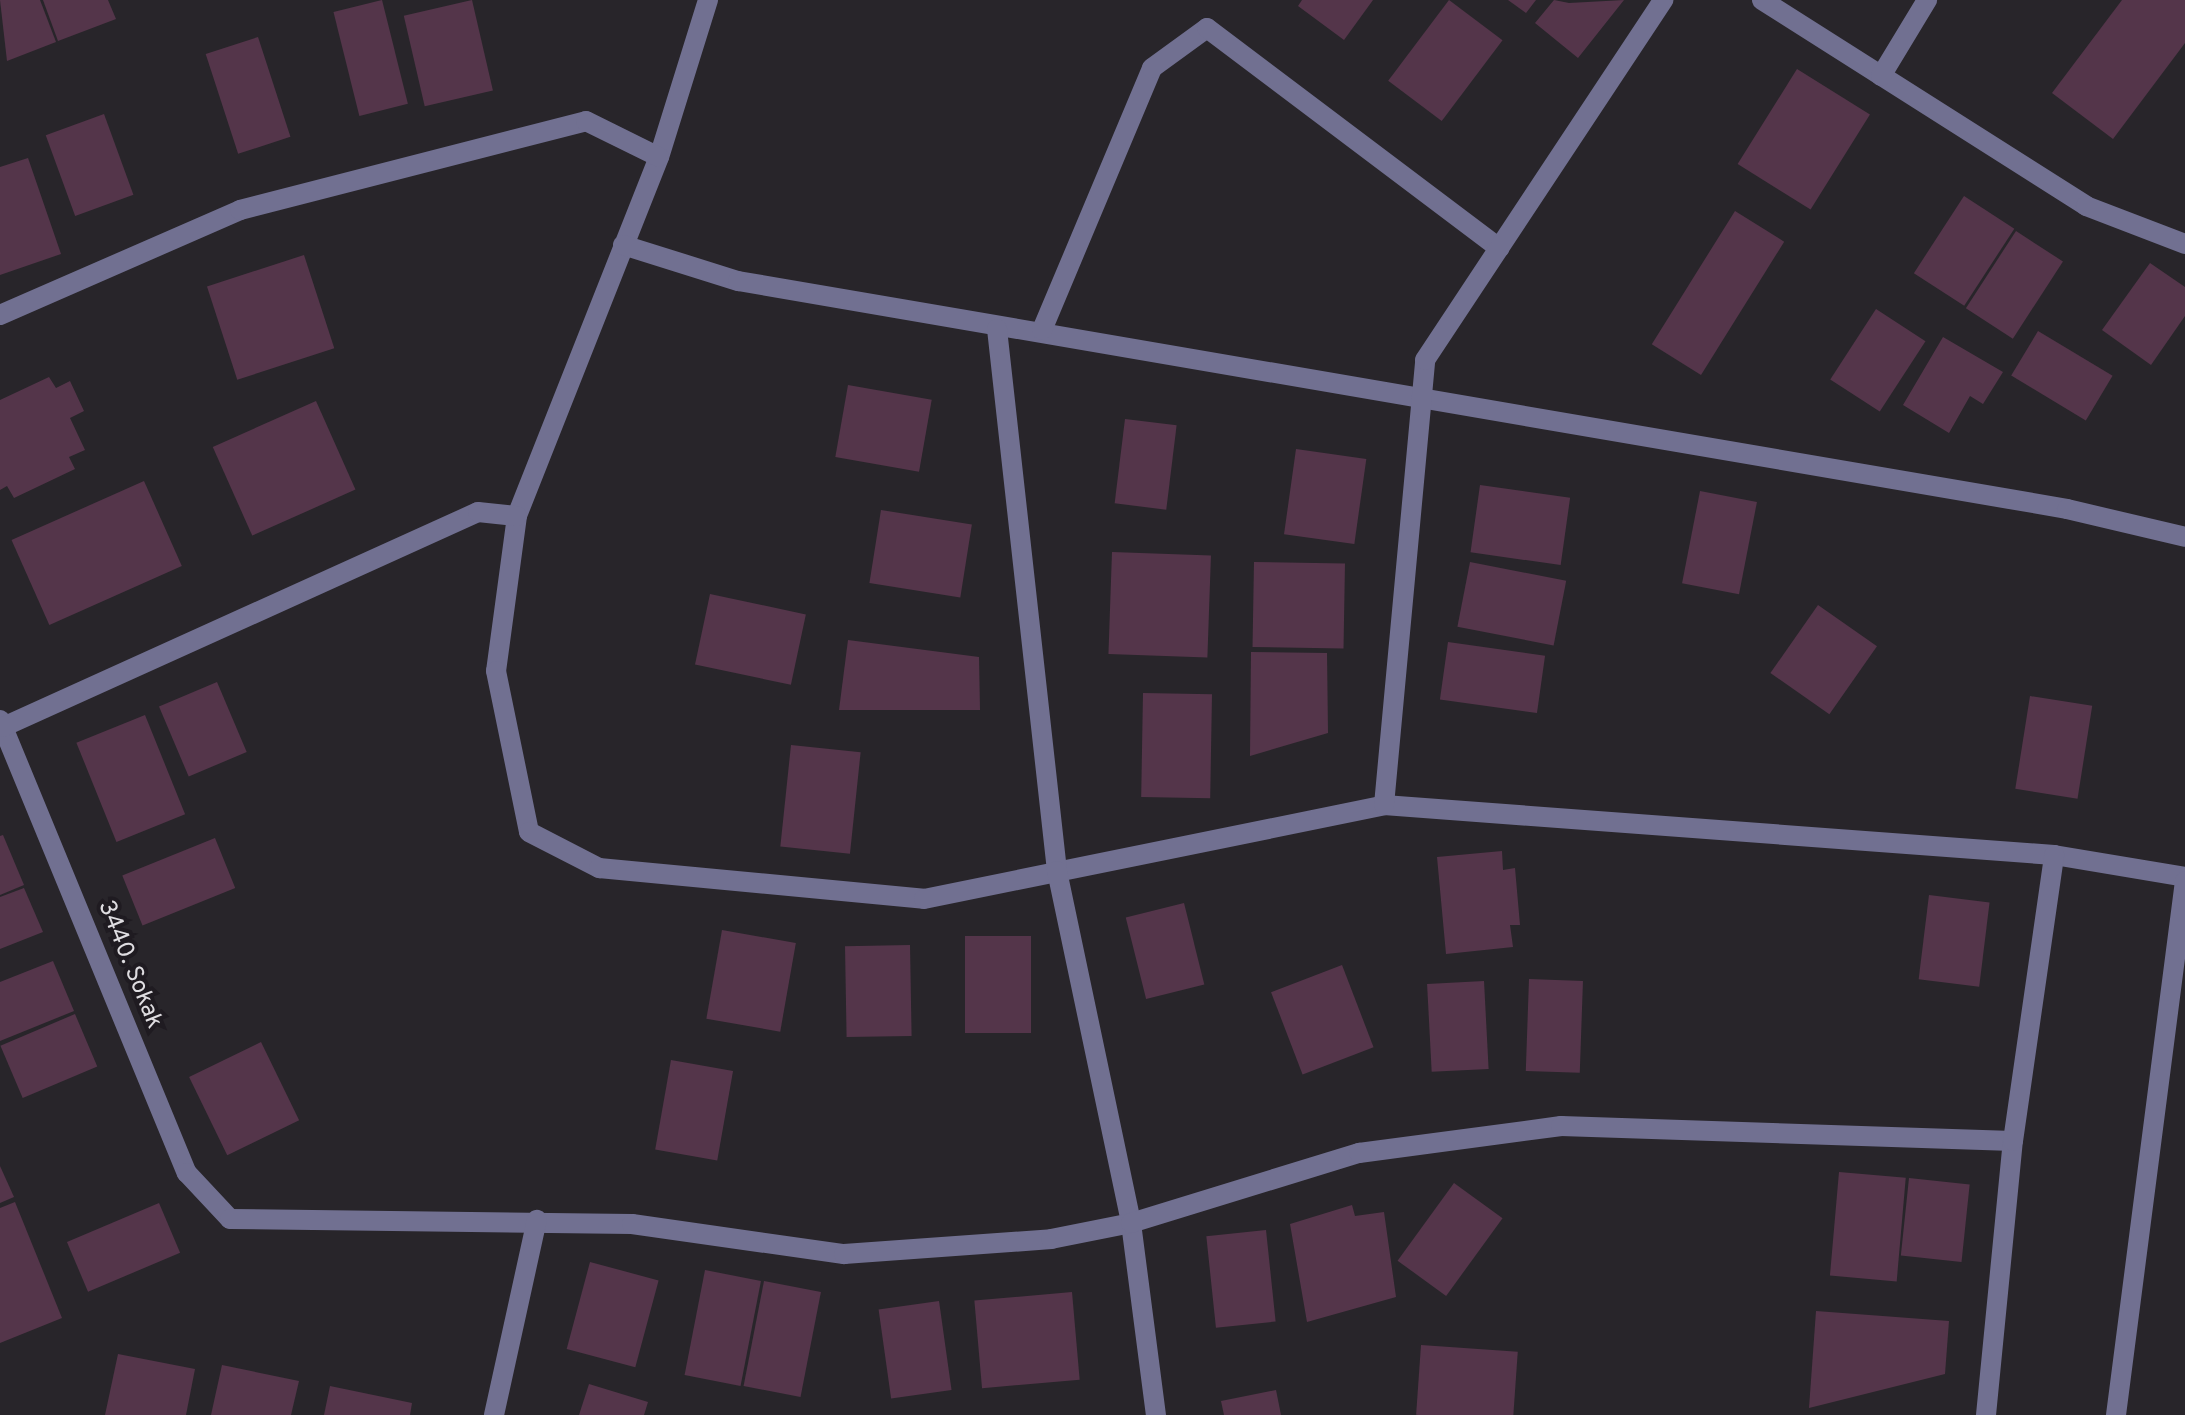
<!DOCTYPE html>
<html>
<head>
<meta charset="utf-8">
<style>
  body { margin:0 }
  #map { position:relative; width:2185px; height:1415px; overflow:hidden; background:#28252a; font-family:Overpass,sans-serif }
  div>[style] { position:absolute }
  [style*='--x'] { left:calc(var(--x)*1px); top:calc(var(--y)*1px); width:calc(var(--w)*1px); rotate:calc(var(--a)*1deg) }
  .building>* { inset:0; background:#54354a; transform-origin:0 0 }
  .minor>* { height:20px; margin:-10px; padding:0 10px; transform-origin:10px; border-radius:10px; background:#717091 }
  span { translate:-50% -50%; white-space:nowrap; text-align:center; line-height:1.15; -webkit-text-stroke:8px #1f1b21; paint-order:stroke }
  .street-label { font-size:24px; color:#dfdde1 }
</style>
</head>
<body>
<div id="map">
  <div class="building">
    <div style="clip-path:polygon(0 0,40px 0,56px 42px,7px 61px)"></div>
    <div style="clip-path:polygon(43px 0,108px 0,116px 19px,58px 41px)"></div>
    <div style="left:382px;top:0;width:107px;height:50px;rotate:76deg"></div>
    <div style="left:472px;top:0;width:93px;height:70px;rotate:77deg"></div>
    <div style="clip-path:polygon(1302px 0,1373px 0,1344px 40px,1298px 6px)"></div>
    <div style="left:1449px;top:0;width:67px;height:101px;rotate:37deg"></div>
    <div style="clip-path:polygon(1508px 0,1536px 0,1526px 13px)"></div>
    <div style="clip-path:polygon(1554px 0,1569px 3px,1624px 0,1578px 58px,1535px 23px)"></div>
    <div style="clip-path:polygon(2122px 0,2185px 0,2185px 43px,2113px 139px,2052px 93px)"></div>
    <div style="left:258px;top:37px;width:105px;height:55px;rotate:72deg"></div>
    <div style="left:1797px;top:69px;width:86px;height:112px;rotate:32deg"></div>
    <div style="left:104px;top:114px;width:86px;height:62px;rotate:70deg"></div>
    <div style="clip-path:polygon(28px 158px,61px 254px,0 275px,0 167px)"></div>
    <div style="left:1964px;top:196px;width:60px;height:92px;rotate:33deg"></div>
    <div style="left:1735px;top:211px;width:58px;height:157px;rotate:32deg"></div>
    <div style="left:2016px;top:231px;width:56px;height:92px;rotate:33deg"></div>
    <div style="left:304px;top:255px;width:98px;height:102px;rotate:72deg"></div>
    <div style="clip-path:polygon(2150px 263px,2185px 287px,2185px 316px,2151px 365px,2102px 330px)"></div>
    <div style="left:1876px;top:309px;width:59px;height:84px;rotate:33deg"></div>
    <div style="left:2038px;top:331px;width:87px;height:52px;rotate:31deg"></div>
    <div style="clip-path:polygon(1943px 337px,2003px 372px,1983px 404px,1970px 396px,1949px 433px,1903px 405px)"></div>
    <div style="clip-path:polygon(49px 377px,56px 388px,70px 381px,84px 411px,70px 418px,85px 450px,69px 457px,75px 469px,14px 498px,7px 486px,0 490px,0 400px)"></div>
    <div style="left:848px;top:385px;width:85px;height:73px;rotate:10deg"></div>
    <div style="left:316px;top:401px;width:97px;height:113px;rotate:66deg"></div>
    <div style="left:1125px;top:419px;width:52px;height:85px;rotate:7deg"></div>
    <div style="left:1296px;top:449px;width:71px;height:86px;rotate:8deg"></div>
    <div style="left:144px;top:481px;width:93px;height:145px;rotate:66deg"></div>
    <div style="left:1480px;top:485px;width:91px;height:68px;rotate:8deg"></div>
    <div style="left:1700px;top:491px;width:58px;height:94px;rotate:11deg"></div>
    <div style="left:881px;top:510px;width:92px;height:74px;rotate:9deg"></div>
    <div style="left:1112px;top:552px;width:99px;height:102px;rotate:2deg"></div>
    <div style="left:1254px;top:562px;width:91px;height:85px;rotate:1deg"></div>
    <div style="left:1470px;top:562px;width:98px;height:66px;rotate:11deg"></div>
    <div style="left:710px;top:594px;width:98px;height:72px;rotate:12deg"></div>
    <div style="left:1818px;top:605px;width:72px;height:83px;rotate:35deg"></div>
    <div style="clip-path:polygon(848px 640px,979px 657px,980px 710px,839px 710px)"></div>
    <div style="left:1448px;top:642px;width:98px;height:58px;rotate:8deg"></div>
    <div style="clip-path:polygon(1251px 652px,1327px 653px,1328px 733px,1250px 756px)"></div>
    <div style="left:217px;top:682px;width:76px;height:63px;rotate:67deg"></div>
    <div style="left:1143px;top:693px;width:69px;height:104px;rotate:1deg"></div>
    <div style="left:2030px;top:696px;width:63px;height:94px;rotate:9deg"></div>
    <div style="left:145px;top:715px;width:107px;height:74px;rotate:68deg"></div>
    <div style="left:791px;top:745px;width:70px;height:102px;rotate:6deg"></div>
    <div style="clip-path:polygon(3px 835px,24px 885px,0 895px,0 836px)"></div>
    <div style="left:215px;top:838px;width:54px;height:100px;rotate:68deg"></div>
    <div style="clip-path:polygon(1502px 851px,1503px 870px,1515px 868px,1520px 925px,1510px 925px,1513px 947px,1446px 954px,1437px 857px)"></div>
    <div style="clip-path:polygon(24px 888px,43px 932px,0 949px,0 897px)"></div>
    <div style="left:1929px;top:895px;width:61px;height:85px;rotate:7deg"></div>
    <div style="left:1184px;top:903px;width:84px;height:60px;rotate:76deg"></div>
    <div style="left:722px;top:930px;width:75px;height:90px;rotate:10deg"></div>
    <div style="left:965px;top:936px;width:66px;height:97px"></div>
    <div style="left:910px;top:945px;width:91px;height:65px;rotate:89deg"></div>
    <div style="clip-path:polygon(53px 961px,74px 1011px,0 1041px,0 982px)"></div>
    <div style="left:1342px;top:965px;width:88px;height:76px;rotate:69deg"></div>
    <div style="left:1529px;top:979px;width:54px;height:92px;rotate:2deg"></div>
    <div style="left:1484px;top:981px;width:88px;height:57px;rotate:87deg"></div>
    <div style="left:75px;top:1014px;width:57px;height:81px;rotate:67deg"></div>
    <div style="left:261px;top:1042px;width:87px;height:80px;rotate:64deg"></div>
    <div style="left:671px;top:1060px;width:63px;height:91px;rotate:10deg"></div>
    <div style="clip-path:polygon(0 1166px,14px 1197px,0 1203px)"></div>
    <div style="left:1839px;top:1172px;width:67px;height:104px;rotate:5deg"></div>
    <div style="left:1909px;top:1178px;width:61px;height:78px;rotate:6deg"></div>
    <div style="left:1454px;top:1183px;width:60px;height:96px;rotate:36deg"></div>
    <div style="clip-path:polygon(15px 1202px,62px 1318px,0 1343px,0 1208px)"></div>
    <div style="left:159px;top:1203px;width:54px;height:100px;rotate:67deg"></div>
    <div style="clip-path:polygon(1352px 1205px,1355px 1216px,1384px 1212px,1396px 1297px,1307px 1322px,1290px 1224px)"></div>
    <div style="left:1266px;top:1230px;width:92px;height:60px;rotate:84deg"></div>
    <div style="left:590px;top:1262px;width:71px;height:90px;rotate:15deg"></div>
    <div style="left:705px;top:1270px;width:57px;height:107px;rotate:11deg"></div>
    <div style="left:764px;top:1281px;width:58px;height:107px;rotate:11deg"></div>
    <div style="left:1072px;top:1292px;width:88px;height:98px;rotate:85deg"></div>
    <div style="left:939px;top:1301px;width:90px;height:61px;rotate:82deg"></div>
    <div style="clip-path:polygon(1816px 1311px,1949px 1321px,1945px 1374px,1809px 1408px)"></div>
    <div style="left:1421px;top:1345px;width:97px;height:70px;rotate:4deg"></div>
    <div style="clip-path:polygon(118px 1354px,195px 1369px,186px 1415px,105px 1415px)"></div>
    <div style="clip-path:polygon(222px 1365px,299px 1381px,291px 1415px,211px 1415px)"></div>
    <div style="clip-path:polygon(589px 1384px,648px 1402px,644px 1415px,579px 1415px)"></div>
    <div style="clip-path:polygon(330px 1386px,412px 1403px,410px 1415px,324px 1415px)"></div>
    <div style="clip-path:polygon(1276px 1390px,1281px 1415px,1224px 1415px,1221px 1401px)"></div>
  </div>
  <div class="minor">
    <div style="--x:708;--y:0;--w:164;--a:107.3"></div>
    <div style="--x:659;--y:157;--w:386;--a:111.6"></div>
    <div style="--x:517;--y:516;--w:156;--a:97.7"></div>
    <div style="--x:496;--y:671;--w:164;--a:78.4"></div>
    <div style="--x:529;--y:832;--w:79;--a:27.2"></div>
    <div style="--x:599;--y:868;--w:326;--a:5.4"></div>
    <div style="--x:924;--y:899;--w:470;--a:-11.5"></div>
    <div style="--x:1384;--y:805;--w:672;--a:4.27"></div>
    <div style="--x:2054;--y:855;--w:133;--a:9.5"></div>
    <div style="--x:1762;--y:0;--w:384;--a:32.4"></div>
    <div style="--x:2086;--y:206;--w:106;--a:21"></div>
    <div style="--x:1881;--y:76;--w:89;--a:-58.8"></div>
    <div style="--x:623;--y:245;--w:121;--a:17.4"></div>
    <div style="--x:738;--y:281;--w:1348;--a:9.73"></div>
    <div style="--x:2067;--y:509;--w:121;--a:13.3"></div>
    <div style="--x:0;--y:315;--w:262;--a:-23.6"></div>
    <div style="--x:240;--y:210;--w:357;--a:-14.4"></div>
    <div style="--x:586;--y:121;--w:81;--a:26.3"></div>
    <div style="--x:997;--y:329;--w:545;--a:83.68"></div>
    <div style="--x:1057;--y:871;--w:360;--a:78.1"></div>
    <div style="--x:1131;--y:1223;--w:194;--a:82.6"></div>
    <div style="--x:1042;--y:330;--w:284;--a:-67.2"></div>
    <div style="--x:1152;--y:68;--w:68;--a:-36"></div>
    <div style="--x:1207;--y:28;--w:366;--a:37"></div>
    <div style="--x:0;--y:720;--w:490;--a:67.6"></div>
    <div style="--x:187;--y:1173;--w:63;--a:46.9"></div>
    <div style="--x:230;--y:1219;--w:402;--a:0.7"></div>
    <div style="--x:632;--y:1224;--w:214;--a:8.1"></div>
    <div style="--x:844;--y:1254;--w:208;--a:-4.1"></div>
    <div style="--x:1051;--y:1239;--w:82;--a:-11.3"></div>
    <div style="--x:1131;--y:1223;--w:239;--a:-17.1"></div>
    <div style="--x:1359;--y:1153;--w:204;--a:-7.6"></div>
    <div style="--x:1561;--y:1126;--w:452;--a:1.9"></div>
    <div style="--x:3;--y:727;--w:521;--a:-24.35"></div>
    <div style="--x:478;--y:512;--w:39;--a:6"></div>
    <div style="--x:1384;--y:805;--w:447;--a:-84.7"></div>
    <div style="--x:1425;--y:360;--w:432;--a:-56.5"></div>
    <div style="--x:494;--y:1415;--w:200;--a:-77.6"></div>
    <div style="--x:1986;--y:1415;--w:275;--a:-84.4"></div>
    <div style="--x:2013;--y:1141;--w:289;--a:-81.8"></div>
    <div style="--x:2116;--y:1415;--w:538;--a:-82.64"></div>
  </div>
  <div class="street-label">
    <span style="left:129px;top:965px;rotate:68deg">3440. Sokak</span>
  </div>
</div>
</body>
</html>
